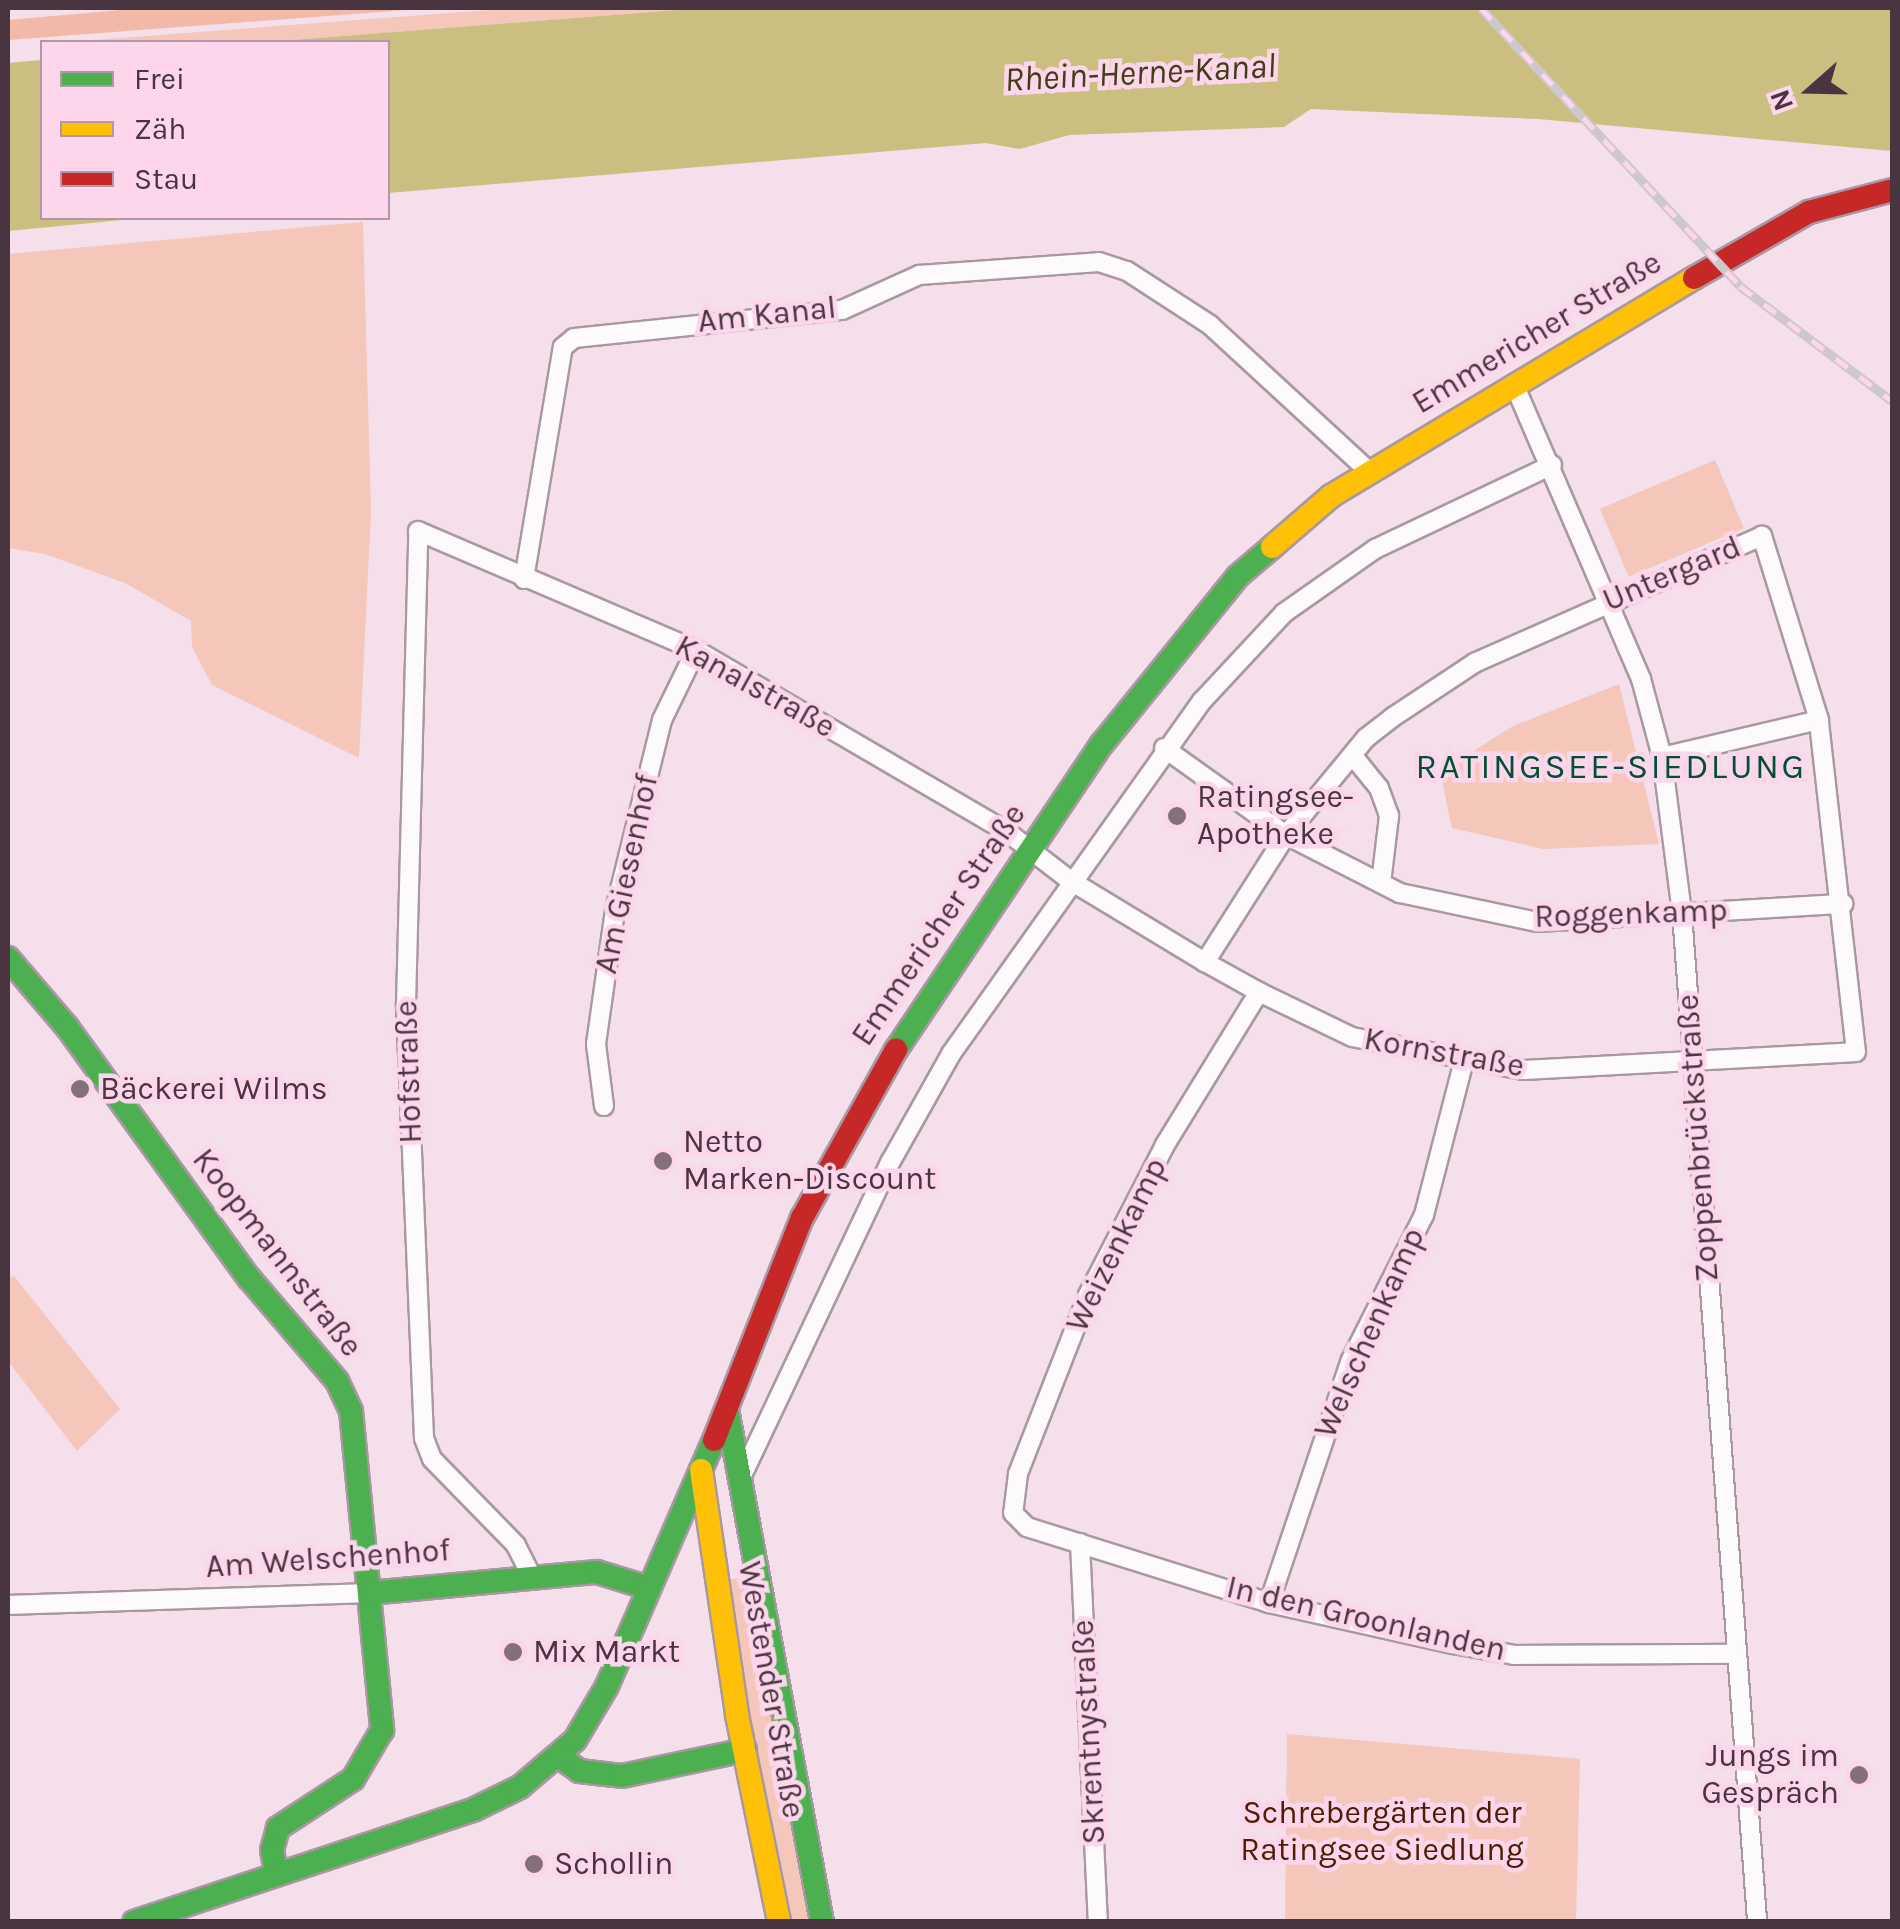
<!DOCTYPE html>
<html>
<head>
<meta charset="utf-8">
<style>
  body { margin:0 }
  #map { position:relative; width:1900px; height:1929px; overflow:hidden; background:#f4dfea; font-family:Karla,sans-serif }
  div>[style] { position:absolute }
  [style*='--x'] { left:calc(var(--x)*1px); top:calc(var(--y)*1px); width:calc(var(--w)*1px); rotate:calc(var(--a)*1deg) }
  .green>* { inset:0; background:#f5c6ba; transform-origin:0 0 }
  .forest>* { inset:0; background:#f2b9a8 }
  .water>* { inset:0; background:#cabf80 }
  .roads { filter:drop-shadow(2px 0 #a998a1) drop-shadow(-2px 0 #a998a1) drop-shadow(0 2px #a998a1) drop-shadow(0 -2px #a998a1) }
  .street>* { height:18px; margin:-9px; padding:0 9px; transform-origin:9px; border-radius:9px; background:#fdfafc }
  .fast>* { height:22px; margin:-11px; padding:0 11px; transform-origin:11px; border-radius:11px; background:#4caf50 }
  .slow>* { height:22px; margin:-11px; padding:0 11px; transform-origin:11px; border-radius:11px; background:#ffc107 }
  .jam>* { height:22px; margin:-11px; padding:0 11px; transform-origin:11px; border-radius:11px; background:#c62828 }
  .rail>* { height:9px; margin-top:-4.5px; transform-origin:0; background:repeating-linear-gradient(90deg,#fdd6eb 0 15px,#cec7cb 0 30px); box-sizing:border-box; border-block:2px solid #cec7cb }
  .dots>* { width:28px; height:28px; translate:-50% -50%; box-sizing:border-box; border:5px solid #fdd6eb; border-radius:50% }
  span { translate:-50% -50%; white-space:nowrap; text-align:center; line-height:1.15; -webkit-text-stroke:9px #fdd6eb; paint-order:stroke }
  .street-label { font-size:32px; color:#48353f }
  .poi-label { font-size:32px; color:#48353f }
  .left { translate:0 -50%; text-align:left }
  .right { translate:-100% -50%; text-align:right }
  .park-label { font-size:32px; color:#501b00 }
  .water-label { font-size:35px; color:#413e15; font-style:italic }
  .neighbourhood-label { font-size:35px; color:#004f37; letter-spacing:2.5px }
  .frame { position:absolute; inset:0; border:10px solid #48353f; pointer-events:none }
  .legend { position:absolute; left:40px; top:40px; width:350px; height:180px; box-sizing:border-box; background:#fdd6eb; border:2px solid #b596a6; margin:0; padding:12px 18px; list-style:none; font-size:30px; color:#48353f }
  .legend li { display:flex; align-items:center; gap:20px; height:50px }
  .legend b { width:50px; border:2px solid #b596a6 }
  .north { position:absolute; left:1760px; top:40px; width:100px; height:100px; -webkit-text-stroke:8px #fdd6eb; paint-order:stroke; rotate:250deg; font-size:28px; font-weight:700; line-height:40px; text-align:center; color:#48353f }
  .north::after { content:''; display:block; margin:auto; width:35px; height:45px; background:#48353f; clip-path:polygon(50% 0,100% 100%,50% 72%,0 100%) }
</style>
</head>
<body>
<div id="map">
  <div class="green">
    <div style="clip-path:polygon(517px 8px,703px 8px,266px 42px,67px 42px)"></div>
    <div style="clip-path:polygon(363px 222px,371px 512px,359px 758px,212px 685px,192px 647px,191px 621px,125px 583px,45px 554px,8px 548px,8px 254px)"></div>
    <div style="left:1715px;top:460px;width:74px;height:125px;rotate:67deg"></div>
    <div style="clip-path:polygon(1619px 684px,1659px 844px,1543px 849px,1452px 828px,1440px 772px,1513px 726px)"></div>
    <div style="clip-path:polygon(14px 1276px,120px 1409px,77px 1451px,8px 1361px,8px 1279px)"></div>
    <div style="clip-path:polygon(747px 1577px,760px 1666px,781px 1732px,811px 1921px,788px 1921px,745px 1713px,725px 1580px)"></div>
    <div style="clip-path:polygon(1287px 1734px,1580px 1759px,1576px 1921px,1285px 1921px)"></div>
  </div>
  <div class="forest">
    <div style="clip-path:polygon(143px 8px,433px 8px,8px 40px,8px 20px)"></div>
  </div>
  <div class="water">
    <div style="clip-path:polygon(703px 8px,1892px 8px,1892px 151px,1538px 119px,1311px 109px,1284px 127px,1069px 135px,1020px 149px,986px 143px,388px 193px,388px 42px,266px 42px)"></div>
    <div style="clip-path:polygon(42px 60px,42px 218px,143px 218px,8px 231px,8px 63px)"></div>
  </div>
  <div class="roads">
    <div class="street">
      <div style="--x:1514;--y:384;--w:321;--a:66.7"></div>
      <div style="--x:1641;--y:679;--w:81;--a:74.9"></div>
      <div style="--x:1662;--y:757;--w:157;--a:82.7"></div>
      <div style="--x:1682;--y:913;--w:1010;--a:85.74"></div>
      <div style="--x:524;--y:579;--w:235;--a:-80.5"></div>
      <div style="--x:563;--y:347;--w:14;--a:-39"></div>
      <div style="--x:574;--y:338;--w:269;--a:-6"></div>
      <div style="--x:842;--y:310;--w:85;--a:-24.4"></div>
      <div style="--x:919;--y:275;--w:180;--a:-4.1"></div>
      <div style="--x:1099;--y:262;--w:29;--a:18"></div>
      <div style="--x:1127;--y:271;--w:99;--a:33"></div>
      <div style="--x:1210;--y:325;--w:216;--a:42.6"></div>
      <div style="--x:1164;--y:748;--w:150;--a:35.5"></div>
      <div style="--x:1286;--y:835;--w:128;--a:27"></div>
      <div style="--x:1400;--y:893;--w:141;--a:11.9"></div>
      <div style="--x:1538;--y:922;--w:306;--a:-3.4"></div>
      <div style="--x:1353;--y:756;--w:41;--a:50.9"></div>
      <div style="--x:1379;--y:788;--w:30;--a:70"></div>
      <div style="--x:1389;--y:816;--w:67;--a:96.8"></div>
      <div style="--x:1662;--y:757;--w:161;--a:-13.3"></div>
      <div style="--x:1259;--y:992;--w:180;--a:121.6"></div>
      <div style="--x:1165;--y:1145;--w:169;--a:117.2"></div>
      <div style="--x:1088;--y:1295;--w:192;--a:111.4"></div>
      <div style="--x:1018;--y:1474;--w:39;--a:97"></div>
      <div style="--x:1013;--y:1513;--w:20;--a:45"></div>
      <div style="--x:1027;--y:1527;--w:254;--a:17.4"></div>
      <div style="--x:1269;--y:1603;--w:189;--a:12.6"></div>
      <div style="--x:1453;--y:1644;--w:62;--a:10.2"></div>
      <div style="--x:1514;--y:1655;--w:219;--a:-0.3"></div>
      <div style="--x:604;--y:1106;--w:63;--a:-97.4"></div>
      <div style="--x:596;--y:1044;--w:135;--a:-81.9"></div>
      <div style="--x:615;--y:910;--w:196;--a:-76.1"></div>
      <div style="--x:662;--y:720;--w:78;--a:-64.1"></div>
      <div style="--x:739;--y:1482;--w:355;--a:-64.7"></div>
      <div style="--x:891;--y:1161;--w:123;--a:-60.7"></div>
      <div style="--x:951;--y:1054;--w:433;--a:-54.6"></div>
      <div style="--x:1202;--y:701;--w:120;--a:-47"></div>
      <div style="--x:1284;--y:613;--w:111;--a:-35.1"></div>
      <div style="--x:1375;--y:549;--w:196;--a:-25.4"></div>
      <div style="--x:1080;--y:1543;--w:379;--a:87.3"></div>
      <div style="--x:531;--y:1575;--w:34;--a:-117"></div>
      <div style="--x:516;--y:1545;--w:120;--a:-134.3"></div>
      <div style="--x:432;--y:1459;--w:22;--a:-111"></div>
      <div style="--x:424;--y:1438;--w:435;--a:-92.4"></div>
      <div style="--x:406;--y:1003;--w:472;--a:-88.5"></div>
      <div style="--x:418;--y:531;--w:302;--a:23.2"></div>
      <div style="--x:696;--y:650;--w:359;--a:30.3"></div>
      <div style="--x:1006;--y:831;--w:82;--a:37.6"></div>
      <div style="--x:1071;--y:881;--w:157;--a:31.2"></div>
      <div style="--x:1205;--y:962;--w:62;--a:29.1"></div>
      <div style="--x:1259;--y:992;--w:103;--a:25.8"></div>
      <div style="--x:1352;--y:1037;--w:175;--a:10.9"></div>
      <div style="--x:1524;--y:1070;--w:332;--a:-3.1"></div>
      <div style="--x:1856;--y:1052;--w:334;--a:-96.4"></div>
      <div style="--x:1819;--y:720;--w:193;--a:-107.2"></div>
      <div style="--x:1762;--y:536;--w:313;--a:156.2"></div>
      <div style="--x:1476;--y:662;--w:100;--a:146.5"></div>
      <div style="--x:1393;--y:717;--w:34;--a:142"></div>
      <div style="--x:1366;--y:738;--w:126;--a:129.5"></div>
      <div style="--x:1286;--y:835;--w:151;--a:122.5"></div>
      <div style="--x:1269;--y:1603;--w:256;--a:-71.4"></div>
      <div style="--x:1351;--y:1360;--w:162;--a:-63.3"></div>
      <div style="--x:1424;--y:1215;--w:160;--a:-75.5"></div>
      <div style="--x:8;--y:1605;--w:361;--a:-1.9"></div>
    </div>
    <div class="fast">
      <div style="--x:8;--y:958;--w:91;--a:49.5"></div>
      <div style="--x:67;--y:1027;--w:310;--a:54.1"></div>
      <div style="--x:249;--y:1278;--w:135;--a:49.5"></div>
      <div style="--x:337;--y:1381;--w:33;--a:65"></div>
      <div style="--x:351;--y:1411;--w:321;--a:84.4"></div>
      <div style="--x:382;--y:1730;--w:57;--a:120.6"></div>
      <div style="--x:353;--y:1779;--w:90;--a:146.8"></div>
      <div style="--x:278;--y:1828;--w:23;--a:105"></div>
      <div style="--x:272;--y:1850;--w:23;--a:80"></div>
      <div style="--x:896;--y:1050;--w:369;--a:-56.1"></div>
      <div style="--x:1102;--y:744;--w:216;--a:-51"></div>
      <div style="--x:1238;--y:576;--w:45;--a:-40.5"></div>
      <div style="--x:727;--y:1409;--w:522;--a:79.51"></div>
      <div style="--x:369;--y:1593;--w:229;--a:-5.3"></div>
      <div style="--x:597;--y:1572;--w:54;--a:17.1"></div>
      <div style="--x:560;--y:1757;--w:24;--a:36"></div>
      <div style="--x:579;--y:1771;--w:43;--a:6.6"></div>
      <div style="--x:622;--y:1776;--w:126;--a:-11.9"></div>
      <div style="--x:134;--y:1922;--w:359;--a:-18.3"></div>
      <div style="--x:475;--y:1809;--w:50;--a:-26.1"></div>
      <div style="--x:520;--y:1787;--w:72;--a:-40.5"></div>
      <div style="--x:575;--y:1740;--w:63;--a:-59.3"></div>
      <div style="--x:607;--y:1686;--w:268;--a:-66.5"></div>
    </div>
    <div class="slow">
      <div style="--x:1272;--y:547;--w:78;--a:-40.8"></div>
      <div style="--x:1331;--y:496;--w:423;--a:-31"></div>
      <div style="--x:701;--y:1470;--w:248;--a:81.6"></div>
      <div style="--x:737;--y:1715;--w:211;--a:78.5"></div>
    </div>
    <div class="jam">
      <div style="--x:1694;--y:278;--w:133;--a:-29.9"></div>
      <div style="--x:1809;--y:212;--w:86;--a:-14.8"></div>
      <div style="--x:714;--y:1440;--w:239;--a:-68.4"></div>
      <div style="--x:802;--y:1218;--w:193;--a:-60.8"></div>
    </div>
  </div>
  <div class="rail">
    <div style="--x:1481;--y:8;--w:380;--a:47"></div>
    <div style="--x:1740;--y:286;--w:191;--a:37.1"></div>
  </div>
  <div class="dots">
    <div style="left:1177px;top:816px;background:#84707b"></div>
    <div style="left:80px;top:1089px;background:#84707b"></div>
    <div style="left:663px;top:1161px;background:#84707b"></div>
    <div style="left:513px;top:1652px;background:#84707b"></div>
    <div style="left:1859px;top:1775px;background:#84707b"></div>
    <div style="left:534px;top:1864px;background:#84707b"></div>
  </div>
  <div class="street-label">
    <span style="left:767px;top:315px;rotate:-6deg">Am Kanal</span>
    <span style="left:1537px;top:333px;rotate:-31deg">Emmericher Straße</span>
    <span style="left:1672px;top:574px;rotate:-23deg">Untergard</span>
    <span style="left:755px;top:687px;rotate:29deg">Kanalstraße</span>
    <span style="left:627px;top:874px;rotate:-78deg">Am Giesenhof</span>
    <span style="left:1631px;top:914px;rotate:-2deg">Roggenkamp</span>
    <span style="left:939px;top:925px;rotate:-56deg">Emmericher Straße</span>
    <span style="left:1444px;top:1053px;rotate:10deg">Kornstraße</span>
    <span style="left:409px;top:1072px;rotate:-92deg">Hofstraße</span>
    <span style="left:1698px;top:1138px;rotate:-94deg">Zoppenbrückstraße</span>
    <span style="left:1117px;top:1245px;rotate:-64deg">Weizenkamp</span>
    <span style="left:277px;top:1253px;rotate:52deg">Koopmannstraße</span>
    <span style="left:1370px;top:1333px;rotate:-66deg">Welschenkamp</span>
    <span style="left:328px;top:1559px;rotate:-4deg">Am Welschenhof</span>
    <span style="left:1366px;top:1619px;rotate:13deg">In den Groonlanden</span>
    <span style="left:771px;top:1690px;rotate:80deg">Westender Straße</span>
    <span style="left:1089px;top:1732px;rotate:-93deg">Skrentnystraße</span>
  </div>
  <div class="poi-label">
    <span class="left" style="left:1197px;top:816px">Ratingsee-<br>Apotheke</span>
    <span class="left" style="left:100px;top:1089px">Bäckerei Wilms</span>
    <span class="left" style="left:683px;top:1161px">Netto<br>Marken-Discount</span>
    <span class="left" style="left:533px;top:1652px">Mix Markt</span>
    <span class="right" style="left:1839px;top:1775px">Jungs im<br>Gespräch</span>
    <span class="left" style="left:554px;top:1864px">Schollin</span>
  </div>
  <div class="park-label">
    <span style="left:1382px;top:1832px">Schrebergärten der<br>Ratingsee Siedlung</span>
  </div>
  <div class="water-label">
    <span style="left:1140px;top:73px;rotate:-3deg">Rhein-Herne-Kanal</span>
  </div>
  <div class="neighbourhood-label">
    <span style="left:1611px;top:767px">RATINGSEE-SIEDLUNG</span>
  </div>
  <div class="frame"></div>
  <ul class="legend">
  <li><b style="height:12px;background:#4caf50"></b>Frei</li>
  <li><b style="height:12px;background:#ffc107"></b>Zäh</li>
  <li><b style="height:12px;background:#c62828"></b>Stau</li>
  </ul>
  <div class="north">N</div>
</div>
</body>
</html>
